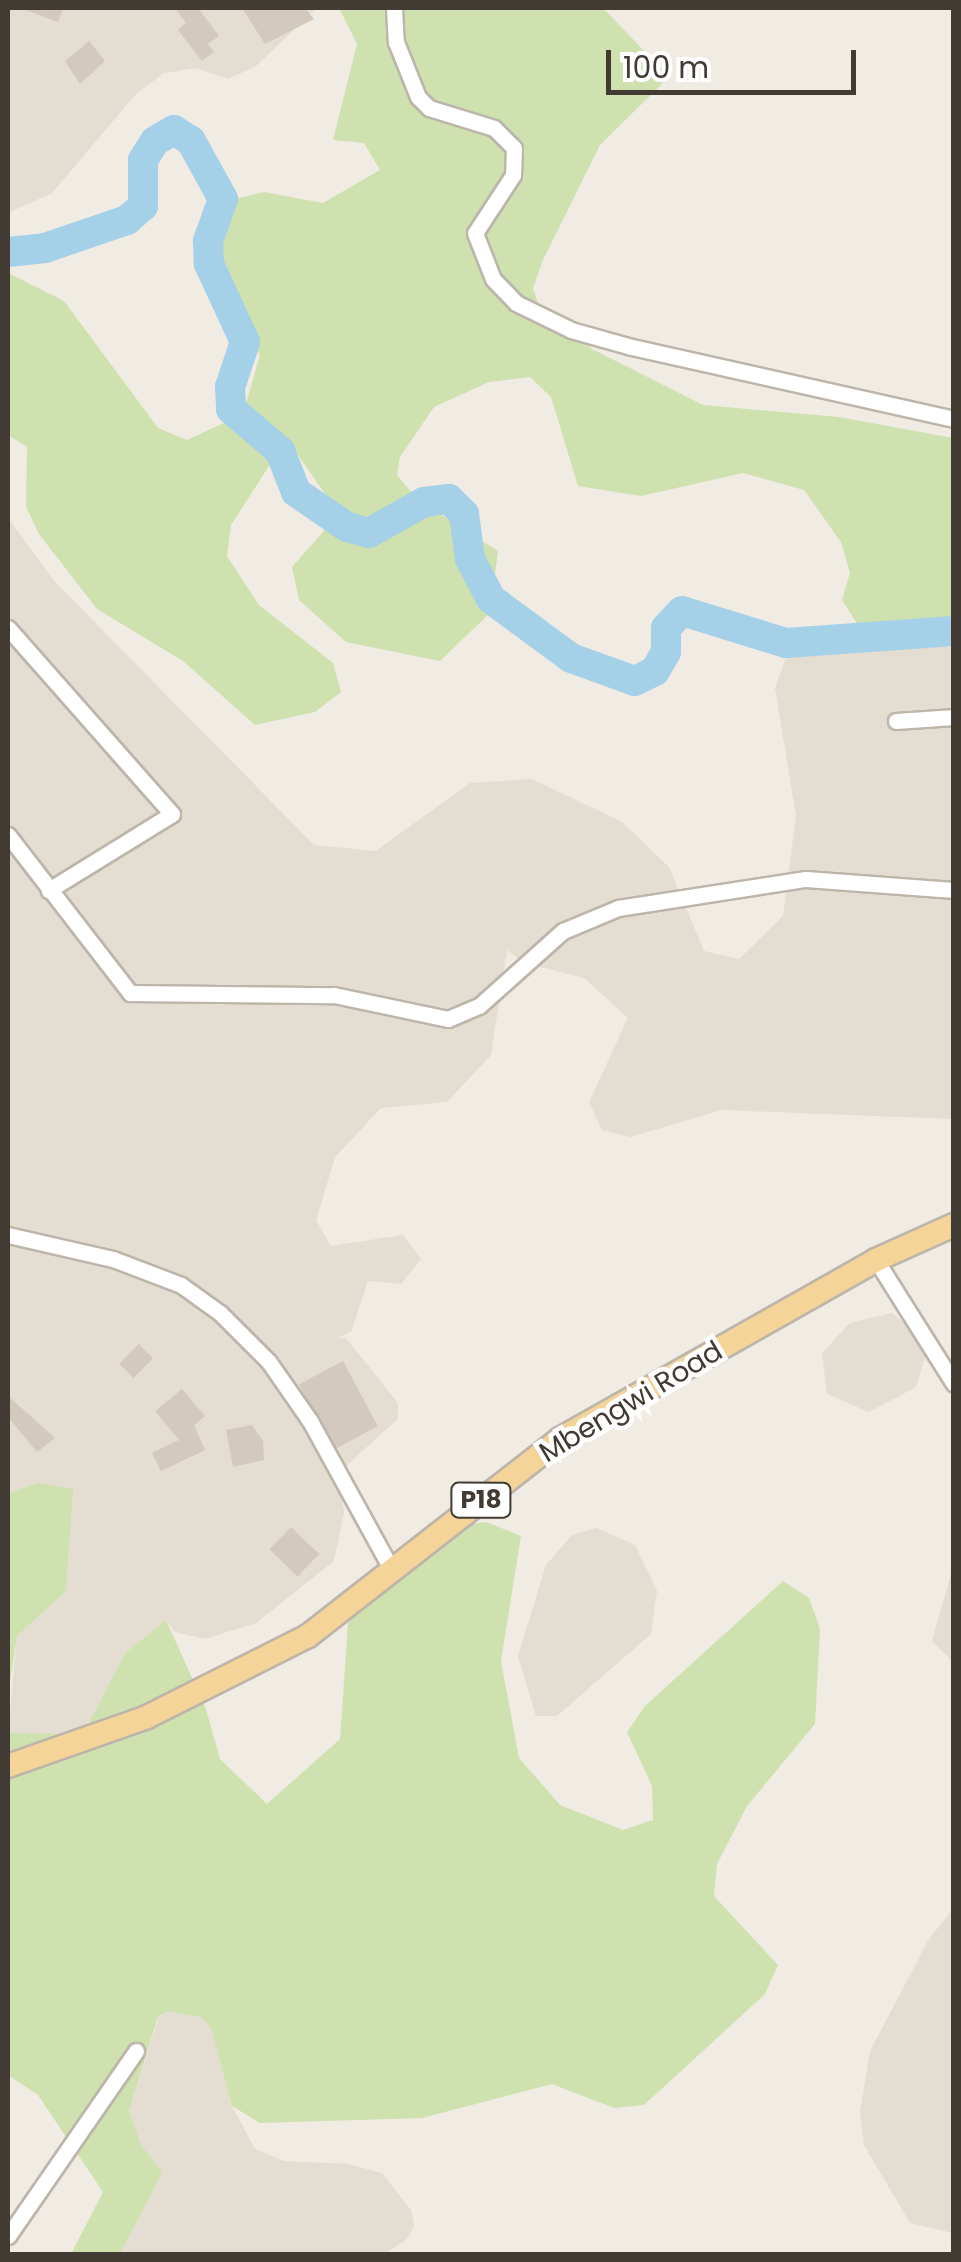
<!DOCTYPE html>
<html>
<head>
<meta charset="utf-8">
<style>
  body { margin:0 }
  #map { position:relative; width:961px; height:2262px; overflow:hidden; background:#f0ebe3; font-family:Poppins,sans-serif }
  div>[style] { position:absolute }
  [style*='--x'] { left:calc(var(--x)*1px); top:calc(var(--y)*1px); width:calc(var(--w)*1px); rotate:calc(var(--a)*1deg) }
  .residential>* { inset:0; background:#e3ddd2 }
  .green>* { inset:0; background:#cee1af }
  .river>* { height:30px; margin:-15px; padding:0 15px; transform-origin:15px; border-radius:15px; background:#a4d0e8 }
  .building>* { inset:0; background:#d3c9bd; transform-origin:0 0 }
  .roads { filter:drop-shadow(2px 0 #bdb5aa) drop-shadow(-2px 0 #bdb5aa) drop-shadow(0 2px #bdb5aa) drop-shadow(0 -2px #bdb5aa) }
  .minor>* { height:15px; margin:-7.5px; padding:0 7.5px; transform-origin:7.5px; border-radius:7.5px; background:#fff }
  .primary>* { height:22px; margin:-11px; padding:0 11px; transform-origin:11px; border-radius:11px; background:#f4d498 }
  span { translate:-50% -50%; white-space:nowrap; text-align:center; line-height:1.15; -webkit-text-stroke:9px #fff; paint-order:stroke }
  .shield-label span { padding:2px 8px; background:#fff; border:2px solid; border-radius:8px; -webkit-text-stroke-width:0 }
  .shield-label { font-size:25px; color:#413b34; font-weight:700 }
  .street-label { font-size:28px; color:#413b34 }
  .frame { position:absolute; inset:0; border:10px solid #413b34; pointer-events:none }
  .scale { position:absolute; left:606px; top:50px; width:250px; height:45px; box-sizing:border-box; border:5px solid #413b34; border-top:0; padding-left:12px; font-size:30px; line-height:35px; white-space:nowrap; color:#413b34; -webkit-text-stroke:8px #fff; paint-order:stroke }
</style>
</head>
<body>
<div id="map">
  <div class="residential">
    <div style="clip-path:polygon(8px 8px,317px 8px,256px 66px,228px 79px,196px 68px,164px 73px,136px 94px,52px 193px,8px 213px)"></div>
    <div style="clip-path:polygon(8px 518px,55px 582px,314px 845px,376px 851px,470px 783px,532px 779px,622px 822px,669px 867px,704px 951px,739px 959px,783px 916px,796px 816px,775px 688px,785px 660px,809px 642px,953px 647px,953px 1119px,722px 1110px,630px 1137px,602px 1130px,589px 1102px,628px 1018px,584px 978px,525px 963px,507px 950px,491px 1055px,447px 1102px,381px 1108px,335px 1157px,316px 1220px,331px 1246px,403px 1235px,421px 1259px,401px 1284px,368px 1281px,351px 1332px,336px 1338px,346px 1338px,398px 1403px,398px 1419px,348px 1464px,340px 1485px,344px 1512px,334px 1561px,256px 1623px,205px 1639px,175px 1632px,166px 1620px,125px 1653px,83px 1734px,8px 1733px,17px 1636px,66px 1591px,38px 1483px,8px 1493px)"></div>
    <div style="clip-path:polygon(892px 1313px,929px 1343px,916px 1387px,869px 1412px,827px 1394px,822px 1353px,850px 1323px)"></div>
    <div style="clip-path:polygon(596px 1528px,635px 1545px,657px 1591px,651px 1634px,557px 1716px,536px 1716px,518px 1656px,546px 1565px,572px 1535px)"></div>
    <div style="clip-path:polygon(953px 1567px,953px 1662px,932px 1641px)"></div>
    <div style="clip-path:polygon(953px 1909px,954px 1909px,953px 2233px,910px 2223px,864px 2145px,860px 2112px,870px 2051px,929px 1939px)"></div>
    <div style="clip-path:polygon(168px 2010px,200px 2017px,211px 2028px,232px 2106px,255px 2149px,284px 2161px,348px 2164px,382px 2173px,411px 2210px,414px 2226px,407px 2239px,385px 2254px,120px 2254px,162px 2173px,141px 2144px,129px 2111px,159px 2017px)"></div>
  </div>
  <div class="green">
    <div style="clip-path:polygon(339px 8px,603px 8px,669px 77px,600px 145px,543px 260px,533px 288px,542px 315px,558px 333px,571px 330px,592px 349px,703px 405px,839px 417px,953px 438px,953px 626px,858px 625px,842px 600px,850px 573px,841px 542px,804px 490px,743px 473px,641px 496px,578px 486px,551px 397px,530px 377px,489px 382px,434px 407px,400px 457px,397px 475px,418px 500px,498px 551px,490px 613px,440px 661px,346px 642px,299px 600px,292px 567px,339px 514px,296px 452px,269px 466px,231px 525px,227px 556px,259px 605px,333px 663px,341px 692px,315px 712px,255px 725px,183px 661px,97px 609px,39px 534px,26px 507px,27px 447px,8px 435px,8px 273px,64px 301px,158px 428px,187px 440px,243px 414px,260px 355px,206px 283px,200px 253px,230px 200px,264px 192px,323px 203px,380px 170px,364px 143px,333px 140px,357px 44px)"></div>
    <div style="clip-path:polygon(38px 1483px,73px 1489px,66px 1591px,17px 1636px,8px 1696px,8px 1493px)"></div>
    <div style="clip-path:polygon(486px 1522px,521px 1536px,501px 1661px,519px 1758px,560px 1805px,623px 1830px,653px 1820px,652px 1786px,627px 1732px,645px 1706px,783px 1581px,809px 1598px,820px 1629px,815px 1724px,747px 1806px,717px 1864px,714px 1896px,778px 1965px,765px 1994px,644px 2105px,614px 2108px,552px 2084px,422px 2118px,260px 2123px,232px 2106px,211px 2028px,200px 2017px,168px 2011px,158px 2017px,129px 2111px,141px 2144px,162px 2173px,120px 2254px,71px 2254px,103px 2192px,38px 2095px,8px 2075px,8px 1733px,83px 1734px,125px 1653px,166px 1620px,206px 1709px,220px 1759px,267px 1804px,340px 1739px,348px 1624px,387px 1558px,438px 1529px)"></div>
  </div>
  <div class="river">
    <div style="--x:8;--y:252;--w:37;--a:-6"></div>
    <div style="--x:45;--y:248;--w:87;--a:-18.9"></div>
    <div style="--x:127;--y:220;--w:21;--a:-41"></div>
    <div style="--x:143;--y:206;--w:46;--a:-90"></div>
    <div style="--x:143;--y:160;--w:22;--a:-58"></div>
    <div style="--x:155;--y:141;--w:22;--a:-30"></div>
    <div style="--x:174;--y:130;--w:20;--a:33"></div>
    <div style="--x:191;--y:141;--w:66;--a:61.1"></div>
    <div style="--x:223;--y:199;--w:45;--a:109.7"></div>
    <div style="--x:208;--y:241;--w:23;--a:88"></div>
    <div style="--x:209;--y:264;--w:86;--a:65.2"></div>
    <div style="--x:245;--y:342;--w:47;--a:108.4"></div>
    <div style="--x:230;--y:387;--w:22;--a:87"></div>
    <div style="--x:231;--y:409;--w:65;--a:40.6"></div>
    <div style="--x:280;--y:451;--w:44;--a:68.7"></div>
    <div style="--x:296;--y:492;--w:62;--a:34.5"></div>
    <div style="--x:347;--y:527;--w:23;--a:15"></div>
    <div style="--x:369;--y:533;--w:63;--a:-29.4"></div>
    <div style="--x:424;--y:502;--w:25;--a:-7"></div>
    <div style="--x:449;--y:499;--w:21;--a:45"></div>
    <div style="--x:464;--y:514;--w:45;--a:82.4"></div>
    <div style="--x:470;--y:559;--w:45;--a:62.3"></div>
    <div style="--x:491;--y:599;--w:99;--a:36.4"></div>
    <div style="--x:571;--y:658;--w:68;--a:19.8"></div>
    <div style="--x:635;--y:681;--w:22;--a:-27"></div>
    <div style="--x:655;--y:671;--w:22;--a:-60"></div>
    <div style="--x:666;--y:652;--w:24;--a:-90"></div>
    <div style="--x:666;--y:628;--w:23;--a:-47"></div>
    <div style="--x:682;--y:611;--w:109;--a:17.1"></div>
    <div style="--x:786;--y:643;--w:168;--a:-4.1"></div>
  </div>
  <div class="building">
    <div style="clip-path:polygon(20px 8px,63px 8px,58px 22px)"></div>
    <div style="clip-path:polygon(175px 8px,198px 8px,219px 36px,208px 44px,214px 52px,202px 61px,178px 30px,186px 23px)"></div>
    <div style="clip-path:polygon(242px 8px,305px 8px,314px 19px,265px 44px)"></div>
    <div style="clip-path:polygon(89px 41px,105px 61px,80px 84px,65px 61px)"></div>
    <div style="left:139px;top:1344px;width:20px;height:28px;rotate:45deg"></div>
    <div style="left:343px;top:1361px;width:74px;height:50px;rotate:62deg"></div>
    <div style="clip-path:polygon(182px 1389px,205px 1416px,194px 1425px,205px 1450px,161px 1471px,152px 1453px,179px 1440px,155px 1411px)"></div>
    <div style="clip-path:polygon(8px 1396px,55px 1438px,37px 1452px,8px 1417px)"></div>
    <div style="clip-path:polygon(252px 1425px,263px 1441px,264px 1460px,233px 1467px,226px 1430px)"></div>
    <div style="left:291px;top:1527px;width:39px;height:31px;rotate:44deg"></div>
  </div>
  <div class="roads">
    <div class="minor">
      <div style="--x:394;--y:8;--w:34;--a:87"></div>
      <div style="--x:396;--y:42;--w:59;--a:68.2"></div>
      <div style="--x:418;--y:97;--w:16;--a:45"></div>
      <div style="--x:429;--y:108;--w:68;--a:17.1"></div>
      <div style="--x:494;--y:128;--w:28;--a:45"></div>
      <div style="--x:514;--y:148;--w:27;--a:92"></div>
      <div style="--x:513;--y:175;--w:69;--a:123.2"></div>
      <div style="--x:475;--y:233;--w:49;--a:68.6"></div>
      <div style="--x:493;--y:279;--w:33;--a:46"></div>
      <div style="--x:516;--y:303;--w:61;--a:26.1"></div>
      <div style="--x:571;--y:330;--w:63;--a:15.6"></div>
      <div style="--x:632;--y:347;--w:330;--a:12.6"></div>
      <div style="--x:8;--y:628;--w:248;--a:48.6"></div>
      <div style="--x:172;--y:814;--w:145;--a:148.3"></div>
      <div style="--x:896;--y:721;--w:58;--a:-3.9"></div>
      <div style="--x:8;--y:835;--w:200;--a:52.3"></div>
      <div style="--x:130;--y:993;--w:204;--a:0.6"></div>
      <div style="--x:334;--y:995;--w:116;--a:11.9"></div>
      <div style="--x:448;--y:1019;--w:34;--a:-23"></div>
      <div style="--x:479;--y:1006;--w:113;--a:-41.8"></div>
      <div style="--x:563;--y:931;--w:60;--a:-22.7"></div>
      <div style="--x:618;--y:908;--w:190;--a:-8.8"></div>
      <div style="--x:806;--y:879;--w:148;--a:4.3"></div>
      <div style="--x:8;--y:1235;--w:108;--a:12.9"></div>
      <div style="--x:113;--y:1259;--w:73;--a:20.9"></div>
      <div style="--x:181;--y:1285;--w:48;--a:35.7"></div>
      <div style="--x:220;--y:1313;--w:69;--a:45"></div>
      <div style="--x:269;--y:1362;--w:72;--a:55.2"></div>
      <div style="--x:310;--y:1421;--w:172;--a:61.2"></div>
      <div style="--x:876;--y:1260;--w:146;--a:57.8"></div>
      <div style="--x:8;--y:2236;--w:225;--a:-55.3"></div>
    </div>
    <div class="primary">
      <div style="--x:8;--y:1766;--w:147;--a:-19.4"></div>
      <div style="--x:147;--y:1717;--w:180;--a:-26.7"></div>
      <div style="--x:308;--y:1636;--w:320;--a:-38"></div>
      <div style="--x:560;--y:1439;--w:363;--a:-29.5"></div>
      <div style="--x:876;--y:1260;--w:85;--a:-24.2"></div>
    </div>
  </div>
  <div class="shield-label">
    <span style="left:481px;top:1500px">P18</span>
  </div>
  <div class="street-label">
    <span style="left:631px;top:1402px;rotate:-31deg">Mbengwi Road</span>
  </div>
  <div class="frame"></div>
  <div class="scale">100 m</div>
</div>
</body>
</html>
